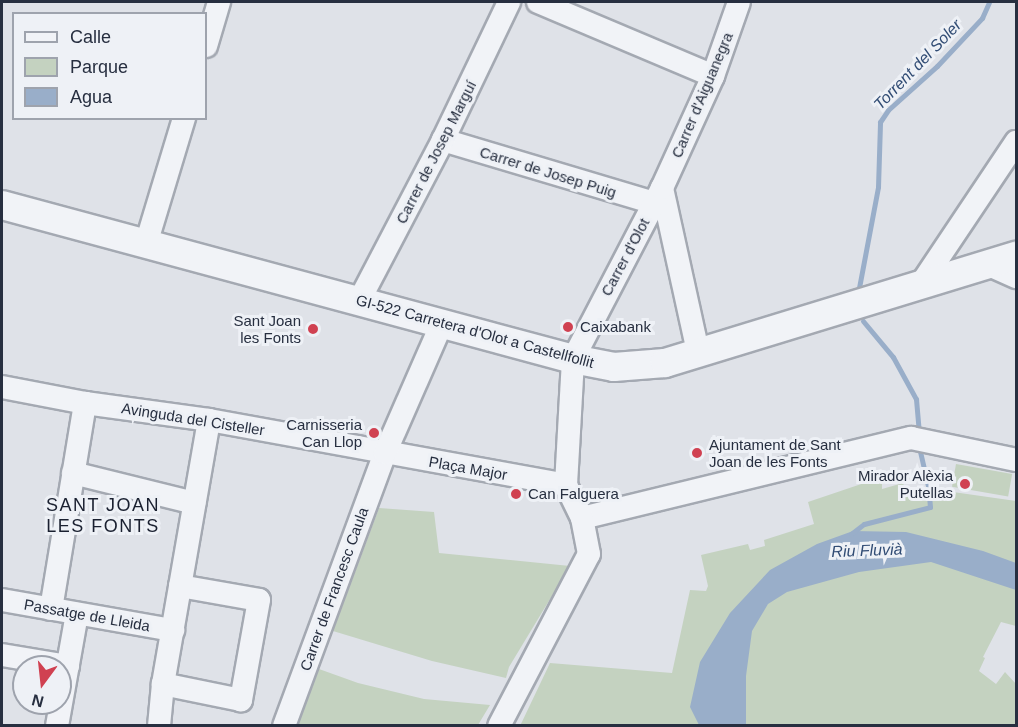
<!DOCTYPE html>
<html>
<head>
<meta charset="utf-8">
<style>
  body { margin:0 }
  #map { position:relative; width:1018px; height:727px; overflow:hidden; background:#dfe2e8; font-family:Helvetica,sans-serif }
  div>[style] { position:absolute }
  [style*='--x'] { left:calc(var(--x)*1px); top:calc(var(--y)*1px); width:calc(var(--w)*1px); rotate:calc(var(--a)*1deg) }
  .green>* { inset:0; background:#c4d2c0; transform-origin:0 0 }
  .water>* { inset:0; background:#99aec9 }
  .stream>* { height:5px; margin:-2.5px; padding:0 2.5px; transform-origin:2.5px; border-radius:2.5px; background:#99aec9 }
  .roads { filter:drop-shadow(2px 0 #a4a9b2) drop-shadow(-2px 0 #a4a9b2) drop-shadow(0 2px #a4a9b2) drop-shadow(0 -2px #a4a9b2) }
  .minor>* { height:22px; margin:-11px; padding:0 11px; transform-origin:11px; border-radius:11px; background:#f1f3f7 }
  .tertiary>* { height:28px; margin:-14px; padding:0 14px; transform-origin:14px; border-radius:14px; background:#f1f3f7 }
  .dots>* { width:16px; height:16px; translate:-50% -50%; box-sizing:border-box; border:3px solid #eef1f6; border-radius:50% }
  span { translate:-50% -50%; white-space:nowrap; text-align:center; line-height:1.15; -webkit-text-stroke:6px #eef1f6; paint-order:stroke }
  .street-label { font-size:15px; color:#272f40 }
  .poi-label { font-size:15px; color:#272f40 }
  .right { translate:-100% -50%; text-align:right }
  .left { translate:0 -50%; text-align:left }
  .water-label { font-size:16px; color:#314c74; font-style:italic }
  .quarter-label { font-size:18px; color:#1a2030; letter-spacing:1.5px }
  .frame { position:absolute; inset:0; border:3px solid #272f40; pointer-events:none }
  .legend { position:absolute; left:12px; top:12px; width:195px; height:108px; box-sizing:border-box; background:#eef1f6; border:2px solid #9ea3ad; margin:0; padding:8px 10px; list-style:none; font-size:18px; color:#272f40 }
  .legend li { display:flex; align-items:center; gap:12px; height:30px }
  .legend b { width:30px; border:2px solid #9ea3ad }
  .north { position:absolute; left:12px; top:655px; width:60px; height:60px; box-sizing:border-box; background:#eef1f6; border:2px solid #9ea3ad; border-radius:50%; rotate:195deg; font-size:16px; font-weight:700; line-height:24px; text-align:center; color:#272f40 }
  .north::after { content:''; display:block; margin:auto; width:21px; height:27px; background:#d04151; clip-path:polygon(50% 0,100% 100%,50% 72%,0 100%) }
</style>
</head>
<body>
<div id="map">
  <div class="green">
    <div style="left:956px;top:464px;width:57px;height:23px;rotate:10deg"></div>
    <div style="clip-path:polygon(882px 477px,882px 489px,903px 483px,905px 489px,939px 490px,1016px 501px,1016px 626px,1001px 622px,983px 657px,985px 658px,979px 671px,996px 684px,1005px 672px,1016px 684px,1016px 725px,520px 726px,550px 663px,672px 673px,690px 590px,706px 591px,708px 586px,701px 555px,748px 544px,750px 550px,765px 546px,764px 540px,814px 524px,808px 502px)"></div>
    <div style="clip-path:polygon(379px 508px,434px 512px,439px 553px,570px 566px,509px 667px,506px 678px,432px 661px,333px 631px)"></div>
    <div style="clip-path:polygon(319px 669px,358px 683px,424px 699px,490px 705px,478px 725px,298px 725px)"></div>
  </div>
  <div class="water">
    <div style="clip-path:polygon(853px 531px,906px 532px,983px 551px,1016px 563px,1016px 590px,931px 562px,859px 572px,787px 592px,768px 604px,752px 631px,746px 676px,746px 725px,699px 725px,690px 707px,700px 662px,730px 613px,770px 570px,817px 544px)"></div>
  </div>
  <div class="stream">
    <div style="--x:858;--y:293;--w:108;--a:-79.3"></div>
    <div style="--x:878;--y:187;--w:65;--a:-88.2"></div>
    <div style="--x:880;--y:122;--w:14;--a:-56"></div>
    <div style="--x:888;--y:110;--w:66;--a:-41.9"></div>
    <div style="--x:937;--y:66;--w:66;--a:-46.8"></div>
    <div style="--x:982;--y:18;--w:17;--a:-66"></div>
    <div style="--x:863;--y:321;--w:47;--a:50.2"></div>
    <div style="--x:893;--y:357;--w:48;--a:61.3"></div>
    <div style="--x:916;--y:399;--w:32;--a:85"></div>
    <div style="--x:851;--y:534;--w:16;--a:-38"></div>
    <div style="--x:864;--y:524;--w:68;--a:-14.4"></div>
    <div style="--x:930;--y:507;--w:21;--a:-95"></div>
    <div style="--x:928;--y:486;--w:39;--a:-103"></div>
  </div>
  <div class="roads">
    <div class="minor">
      <div style="--x:538;--y:2;--w:190;--a:22.9"></div>
      <div style="--x:206;--y:46;--w:46;--a:-73.5"></div>
      <div style="--x:443;--y:140;--w:220;--a:16.6"></div>
      <div style="--x:662;--y:188;--w:168;--a:77.6"></div>
      <div style="--x:146;--y:244;--w:132;--a:-73.2"></div>
      <div style="--x:989;--y:265;--w:30;--a:24"></div>
      <div style="--x:921;--y:284;--w:171;--a:-56.2"></div>
      <div style="--x:359;--y:301;--w:182;--a:-62.4"></div>
      <div style="--x:443;--y:140;--w:153;--a:-64.4"></div>
      <div style="--x:2;--y:387;--w:85;--a:10.9"></div>
      <div style="--x:85;--y:403;--w:125;--a:7.8"></div>
      <div style="--x:209;--y:420;--w:363;--a:10.3"></div>
      <div style="--x:73;--y:473;--w:125;--a:13.9"></div>
      <div style="--x:582;--y:518;--w:339;--a:-13.7"></div>
      <div style="--x:911;--y:438;--w:107;--a:11.8"></div>
      <div style="--x:180;--y:586;--w:80;--a:10"></div>
      <div style="--x:259;--y:600;--w:102;--a:100.2"></div>
      <div style="--x:241;--y:700;--w:80;--a:-168.4"></div>
      <div style="--x:163;--y:684;--w:268;--a:-80.1"></div>
      <div style="--x:2;--y:600;--w:174;--a:10"></div>
      <div style="--x:51;--y:609;--w:209;--a:-80.6"></div>
      <div style="--x:2;--y:655;--w:67;--a:9.5"></div>
      <div style="--x:57;--y:726;--w:114;--a:-79.9"></div>
      <div style="--x:159;--y:726;--w:42;--a:-84.6"></div>
      <div style="--x:284;--y:726;--w:291;--a:-69.7"></div>
      <div style="--x:385;--y:453;--w:142;--a:-66.3"></div>
      <div style="--x:499;--y:726;--w:194;--a:-62.4"></div>
      <div style="--x:589;--y:554;--w:37;--a:-101"></div>
      <div style="--x:582;--y:518;--w:37;--a:-116"></div>
      <div style="--x:566;--y:485;--w:126;--a:-86.8"></div>
      <div style="--x:573;--y:359;--w:193;--a:-62.5"></div>
      <div style="--x:662;--y:188;--w:123;--a:-65.5"></div>
      <div style="--x:713;--y:76;--w:78;--a:-70.6"></div>
    </div>
    <div class="tertiary">
      <div style="--x:2;--y:205;--w:591;--a:15.09"></div>
      <div style="--x:573;--y:359;--w:42;--a:11"></div>
      <div style="--x:614;--y:367;--w:51;--a:-4.5"></div>
      <div style="--x:665;--y:363;--w:367;--a:-17"></div>
    </div>
  </div>
  <div class="dots">
    <div style="left:568px;top:327px;background:#d04151"></div>
    <div style="left:313px;top:329px;background:#d04151"></div>
    <div style="left:374px;top:433px;background:#d04151"></div>
    <div style="left:697px;top:453px;background:#d04151"></div>
    <div style="left:965px;top:484px;background:#d04151"></div>
    <div style="left:516px;top:494px;background:#d04151"></div>
  </div>
  <div class="street-label">
    <span style="left:702px;top:95px;rotate:-67deg">Carrer d'Aiguanegra</span>
    <span style="left:436px;top:152px;rotate:-63deg">Carrer de Josep Marguí</span>
    <span style="left:548px;top:172px;rotate:17deg">Carrer de Josep Puig</span>
    <span style="left:625px;top:257px;rotate:-62deg">Carrer d'Olot</span>
    <span style="left:475px;top:331px;rotate:15deg">GI-522 Carretera d'Olot a Castellfollit</span>
    <span style="left:193px;top:419px;rotate:9deg">Avinguda del Cisteller</span>
    <span style="left:468px;top:468px;rotate:10deg">Plaça Major</span>
    <span style="left:334px;top:589px;rotate:-70deg">Carrer de Francesc Caula</span>
    <span style="left:87px;top:615px;rotate:10deg">Passatge de Lleida</span>
  </div>
  <div class="poi-label">
    <span class="right" style="left:301px;top:329px">Sant Joan<br>les Fonts</span>
    <span class="left" style="left:580px;top:327px">Caixabank</span>
    <span class="right" style="left:362px;top:433px">Carnisseria<br>Can Llop</span>
    <span class="left" style="left:709px;top:453px">Ajuntament de Sant<br>Joan de les Fonts</span>
    <span class="right" style="left:953px;top:484px">Mirador Alèxia<br>Putellas</span>
    <span class="left" style="left:528px;top:494px">Can Falguera</span>
  </div>
  <div class="water-label">
    <span style="left:918px;top:65px;rotate:-46deg">Torrent del Soler</span>
    <span style="left:867px;top:551px;rotate:-2deg">Riu Fluvià</span>
  </div>
  <div class="quarter-label">
    <span style="left:103px;top:516px">SANT JOAN<br>LES FONTS</span>
  </div>
  <div class="frame"></div>
  <ul class="legend">
  <li><b style="height:8px;background:#f1f3f7"></b>Calle</li>
  <li><b style="height:16px;background:#c4d2c0"></b>Parque</li>
  <li><b style="height:16px;background:#99aec9"></b>Agua</li>
  </ul>
  <div class="north">N</div>
</div>
</body>
</html>
